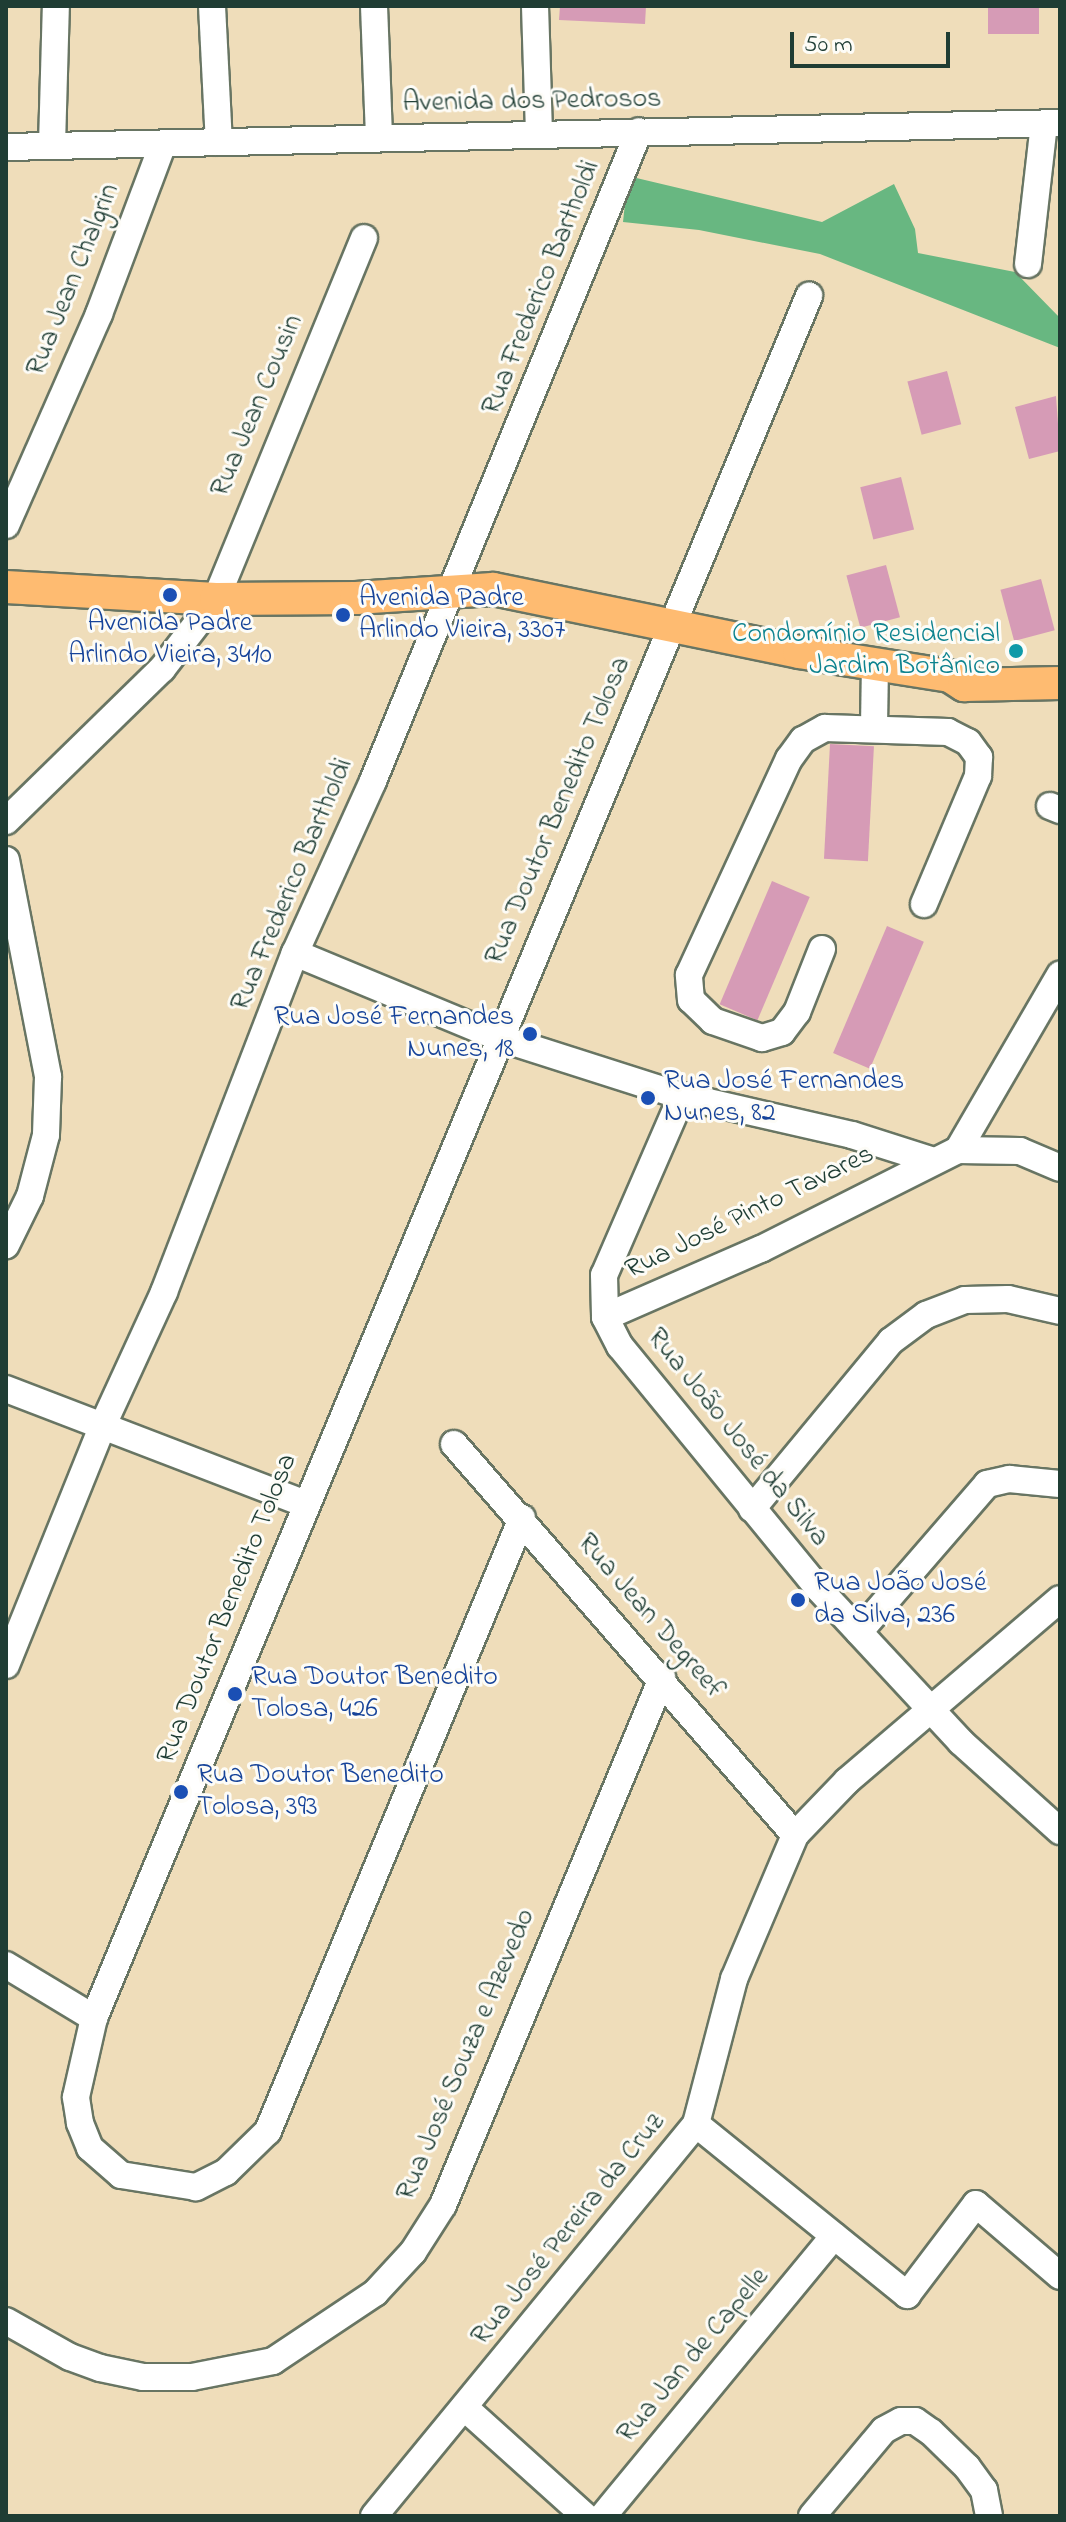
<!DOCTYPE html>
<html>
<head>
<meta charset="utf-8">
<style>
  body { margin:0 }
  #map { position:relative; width:1066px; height:2522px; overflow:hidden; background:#efddba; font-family:"Indie Flower",sans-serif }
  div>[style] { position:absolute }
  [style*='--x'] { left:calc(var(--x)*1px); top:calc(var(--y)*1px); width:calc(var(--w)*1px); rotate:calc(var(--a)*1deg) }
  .forest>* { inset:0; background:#68b781 }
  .building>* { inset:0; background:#d69bb6; transform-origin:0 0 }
  .roads { filter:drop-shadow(2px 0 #687563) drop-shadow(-2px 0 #687563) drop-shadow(0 2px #687563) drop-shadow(0 -2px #687563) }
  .minor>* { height:26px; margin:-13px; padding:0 13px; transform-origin:13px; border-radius:13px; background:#fff }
  .major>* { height:32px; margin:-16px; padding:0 16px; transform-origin:16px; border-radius:16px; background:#febb71 }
  .dots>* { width:22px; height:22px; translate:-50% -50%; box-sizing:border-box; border:4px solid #fdfcf7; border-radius:50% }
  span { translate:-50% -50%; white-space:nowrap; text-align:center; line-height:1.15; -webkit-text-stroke:6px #fdfcf7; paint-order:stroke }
  .street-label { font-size:28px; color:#1f3d34 }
  .transit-label { font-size:28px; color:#164399 }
  .left { translate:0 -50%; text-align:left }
  .right { translate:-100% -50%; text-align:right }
  .culture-label { font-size:28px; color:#0d838f }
  .frame { position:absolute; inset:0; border:8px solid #1f3d34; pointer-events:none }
  .scale { position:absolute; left:790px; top:32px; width:160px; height:36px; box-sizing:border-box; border:4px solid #1f3d34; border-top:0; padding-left:10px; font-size:24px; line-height:28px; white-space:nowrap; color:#1f3d34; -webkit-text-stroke:6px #fdfcf7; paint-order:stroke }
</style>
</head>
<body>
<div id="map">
  <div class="forest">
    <div style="clip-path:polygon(628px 176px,822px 222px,894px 184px,915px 229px,918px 253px,1015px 272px,1060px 318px,1060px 348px,820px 254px,699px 230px,623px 222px)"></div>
  </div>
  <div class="building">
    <div style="clip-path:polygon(560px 6px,646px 6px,645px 24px,559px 20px)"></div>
    <div style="left:988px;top:6px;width:51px;height:28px"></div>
    <div style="left:947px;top:371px;width:55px;height:41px;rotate:75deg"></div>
    <div style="clip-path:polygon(1056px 396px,1060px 451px,1029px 459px,1015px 407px)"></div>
    <div style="left:901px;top:477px;width:54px;height:42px;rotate:76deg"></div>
    <div style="left:886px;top:565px;width:54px;height:41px;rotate:75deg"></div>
    <div style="left:1041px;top:579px;width:53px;height:42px;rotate:75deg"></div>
    <div style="left:830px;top:744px;width:44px;height:115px;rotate:3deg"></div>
    <div style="left:772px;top:881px;width:41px;height:134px;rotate:23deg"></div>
    <div style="left:887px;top:926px;width:40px;height:138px;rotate:23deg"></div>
  </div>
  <div class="roads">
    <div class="minor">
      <div style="--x:212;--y:6;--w:136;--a:87.1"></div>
      <div style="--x:374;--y:6;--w:132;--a:87.8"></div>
      <div style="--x:535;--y:6;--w:128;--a:88.2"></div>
      <div style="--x:52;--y:145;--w:139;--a:-88.4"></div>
      <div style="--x:6;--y:147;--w:1054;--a:-1.3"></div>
      <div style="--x:1028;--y:264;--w:141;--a:-83.5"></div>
      <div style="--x:6;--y:525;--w:231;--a:-66.2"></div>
      <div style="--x:99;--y:314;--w:179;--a:-69.4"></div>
      <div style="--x:874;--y:727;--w:63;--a:-89.1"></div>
      <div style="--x:1050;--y:806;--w:11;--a:22"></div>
      <div style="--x:6;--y:821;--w:218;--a:-44.3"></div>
      <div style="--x:162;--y:669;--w:88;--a:-52.4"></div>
      <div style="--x:216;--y:599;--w:390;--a:-67.7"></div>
      <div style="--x:6;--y:860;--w:221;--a:79"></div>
      <div style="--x:48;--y:1077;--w:58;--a:92"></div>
      <div style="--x:46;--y:1135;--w:63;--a:104.7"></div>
      <div style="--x:30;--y:1196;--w:55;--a:116.1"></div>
      <div style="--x:822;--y:949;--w:68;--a:111.6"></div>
      <div style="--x:797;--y:1012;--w:25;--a:127"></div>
      <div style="--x:782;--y:1032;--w:21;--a:163"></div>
      <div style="--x:762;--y:1038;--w:52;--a:-160.9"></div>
      <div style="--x:713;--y:1021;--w:30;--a:-136"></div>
      <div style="--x:691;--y:1000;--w:25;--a:-95"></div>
      <div style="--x:689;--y:975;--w:238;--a:-65.2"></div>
      <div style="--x:789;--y:759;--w:24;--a:-54"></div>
      <div style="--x:803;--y:740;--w:25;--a:-29"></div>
      <div style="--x:825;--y:728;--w:123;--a:1.9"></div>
      <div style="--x:948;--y:732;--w:22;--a:27"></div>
      <div style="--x:968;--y:742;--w:19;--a:54"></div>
      <div style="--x:979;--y:757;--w:19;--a:93"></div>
      <div style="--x:978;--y:776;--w:139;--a:112.9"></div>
      <div style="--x:295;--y:953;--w:222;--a:22.5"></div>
      <div style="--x:500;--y:1038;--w:191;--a:17.7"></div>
      <div style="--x:682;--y:1096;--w:174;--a:12.9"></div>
      <div style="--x:852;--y:1135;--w:83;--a:17.6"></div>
      <div style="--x:682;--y:1096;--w:195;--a:113.5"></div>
      <div style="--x:604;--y:1275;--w:42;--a:88.6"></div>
      <div style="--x:605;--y:1317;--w:33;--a:63"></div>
      <div style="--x:620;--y:1346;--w:313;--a:50.7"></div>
      <div style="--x:818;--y:1588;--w:210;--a:47.1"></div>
      <div style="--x:961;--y:1742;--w:133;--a:42"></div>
      <div style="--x:958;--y:1150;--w:203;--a:-59.8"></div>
      <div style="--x:605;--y:1317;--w:170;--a:-23.6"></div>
      <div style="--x:761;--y:1249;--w:220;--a:-26.7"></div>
      <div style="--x:958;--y:1150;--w:62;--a:0.9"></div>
      <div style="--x:1020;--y:1151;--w:43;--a:23"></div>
      <div style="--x:6;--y:1389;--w:321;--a:21"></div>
      <div style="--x:454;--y:1444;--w:519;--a:48.91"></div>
      <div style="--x:752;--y:1509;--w:218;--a:-50.4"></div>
      <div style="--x:891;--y:1341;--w:44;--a:-36.6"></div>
      <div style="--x:926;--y:1315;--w:42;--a:-21"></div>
      <div style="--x:965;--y:1300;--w:43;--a:-1.3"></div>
      <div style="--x:1008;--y:1299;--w:53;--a:13"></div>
      <div style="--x:522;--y:1518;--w:664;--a:112.51"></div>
      <div style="--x:268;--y:2131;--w:59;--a:135.7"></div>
      <div style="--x:226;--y:2172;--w:34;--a:153"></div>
      <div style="--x:196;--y:2187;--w:76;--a:-170.9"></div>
      <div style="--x:121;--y:2175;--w:41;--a:-138.9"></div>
      <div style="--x:90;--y:2148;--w:27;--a:-112"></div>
      <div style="--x:80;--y:2123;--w:26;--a:-99"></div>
      <div style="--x:76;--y:2097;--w:81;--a:-77.2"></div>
      <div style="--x:94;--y:2018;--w:1865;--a:-67.45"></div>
      <div style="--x:859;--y:1632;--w:196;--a:-49.1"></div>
      <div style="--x:987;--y:1484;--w:23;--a:-13"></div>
      <div style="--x:1009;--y:1479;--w:51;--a:5.6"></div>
      <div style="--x:6;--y:1665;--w:257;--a:-68"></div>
      <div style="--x:102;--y:1427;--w:149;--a:-65.3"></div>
      <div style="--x:164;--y:1292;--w:363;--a:-68.9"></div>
      <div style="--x:295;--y:953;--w:189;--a:-65.6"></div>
      <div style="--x:373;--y:781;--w:702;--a:-67.74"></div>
      <div style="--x:6;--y:1965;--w:103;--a:31.1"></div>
      <div style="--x:696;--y:2124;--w:272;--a:39"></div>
      <div style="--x:907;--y:2295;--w:114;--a:-52.8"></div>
      <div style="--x:976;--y:2204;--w:111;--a:40.6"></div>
      <div style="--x:6;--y:2321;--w:73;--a:29.4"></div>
      <div style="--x:70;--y:2357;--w:32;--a:20"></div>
      <div style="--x:100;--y:2368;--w:44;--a:11.8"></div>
      <div style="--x:143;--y:2377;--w:49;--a:0"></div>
      <div style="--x:192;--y:2377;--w:83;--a:-11.2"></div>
      <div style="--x:273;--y:2361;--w:123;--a:-33.7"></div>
      <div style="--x:375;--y:2293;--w:56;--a:-47.2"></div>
      <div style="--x:413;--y:2252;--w:56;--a:-57.4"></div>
      <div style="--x:443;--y:2205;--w:571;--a:-67.43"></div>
      <div style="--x:464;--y:2407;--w:163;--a:42"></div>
      <div style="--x:374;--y:2516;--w:507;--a:-50.6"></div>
      <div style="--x:696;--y:2124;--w:150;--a:-75.3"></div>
      <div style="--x:734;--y:1979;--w:156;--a:-67"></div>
      <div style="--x:795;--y:1835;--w:75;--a:-46.1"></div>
      <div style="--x:847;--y:1781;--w:280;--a:-40.5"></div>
      <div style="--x:603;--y:2516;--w:363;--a:-50.5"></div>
      <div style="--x:812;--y:2516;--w:112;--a:-50.1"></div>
      <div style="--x:884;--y:2430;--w:19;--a:-28"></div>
      <div style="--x:901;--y:2421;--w:14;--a:0"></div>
      <div style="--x:915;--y:2421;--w:19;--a:35"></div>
      <div style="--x:931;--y:2432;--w:50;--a:44.2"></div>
      <div style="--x:967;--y:2467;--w:29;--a:54"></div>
      <div style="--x:984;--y:2490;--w:26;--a:79"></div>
    </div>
    <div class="major">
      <div style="--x:6;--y:587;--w:210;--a:3.3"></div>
      <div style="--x:216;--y:599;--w:140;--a:-0.4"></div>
      <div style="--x:356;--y:598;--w:137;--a:-3.8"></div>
      <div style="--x:493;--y:589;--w:312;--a:11.6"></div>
      <div style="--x:799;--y:652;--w:153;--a:9"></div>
      <div style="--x:950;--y:676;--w:17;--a:33"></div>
      <div style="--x:964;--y:685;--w:96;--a:-1.2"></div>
    </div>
  </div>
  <div class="dots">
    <div style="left:170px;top:595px;background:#1a4fb4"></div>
    <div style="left:343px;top:615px;background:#1a4fb4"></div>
    <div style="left:1016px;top:651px;background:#0f9aa8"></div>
    <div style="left:530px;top:1034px;background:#1a4fb4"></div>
    <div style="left:648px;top:1098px;background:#1a4fb4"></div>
    <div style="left:798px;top:1600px;background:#1a4fb4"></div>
    <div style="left:235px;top:1694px;background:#1a4fb4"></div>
    <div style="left:181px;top:1792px;background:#1a4fb4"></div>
  </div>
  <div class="street-label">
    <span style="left:532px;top:102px;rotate:-1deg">Avenida dos Pedrosos</span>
    <span style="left:74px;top:280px;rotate:-68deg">Rua Jean Chalgrin</span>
    <span style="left:542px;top:288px;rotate:-68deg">Rua Frederico Bartholdi</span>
    <span style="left:258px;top:406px;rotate:-67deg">Rua Jean Cousin</span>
    <span style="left:559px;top:811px;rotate:-67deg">Rua Doutor Benedito Tolosa</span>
    <span style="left:293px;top:885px;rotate:-67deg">Rua Frederico Bartholdi</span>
    <span style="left:750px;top:1213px;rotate:-26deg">Rua José Pinto Tavares</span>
    <span style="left:737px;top:1438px;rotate:51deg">Rua João José da Silva</span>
    <span style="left:228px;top:1609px;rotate:-68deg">Rua Doutor Benedito Tolosa</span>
    <span style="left:650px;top:1617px;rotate:49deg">Rua Jean Degreef</span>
    <span style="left:467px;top:2055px;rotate:-67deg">Rua José Souza e Azevedo</span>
    <span style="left:569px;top:2230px;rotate:-51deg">Rua José Pereira da Cruz</span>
    <span style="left:694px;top:2356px;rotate:-50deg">Rua Jan de Capelle</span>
  </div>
  <div class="transit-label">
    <span class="left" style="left:359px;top:615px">Avenida Padre<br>Arlindo Vieira, 3307</span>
    <span style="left:170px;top:640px">Avenida Padre<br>Arlindo Vieira, 3410</span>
    <span class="right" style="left:514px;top:1034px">Rua José Fernandes<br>Nunes, 18</span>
    <span class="left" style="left:664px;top:1098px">Rua José Fernandes<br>Nunes, 82</span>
    <span class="left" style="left:814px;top:1600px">Rua João José<br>da Silva, 236</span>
    <span class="left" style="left:251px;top:1694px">Rua Doutor Benedito<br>Tolosa, 426</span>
    <span class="left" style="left:197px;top:1792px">Rua Doutor Benedito<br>Tolosa, 393</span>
  </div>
  <div class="culture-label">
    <span class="right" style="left:1000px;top:651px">Condomínio Residencial<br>Jardim Botânico</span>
  </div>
  <div class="frame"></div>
  <div class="scale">50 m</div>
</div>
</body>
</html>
